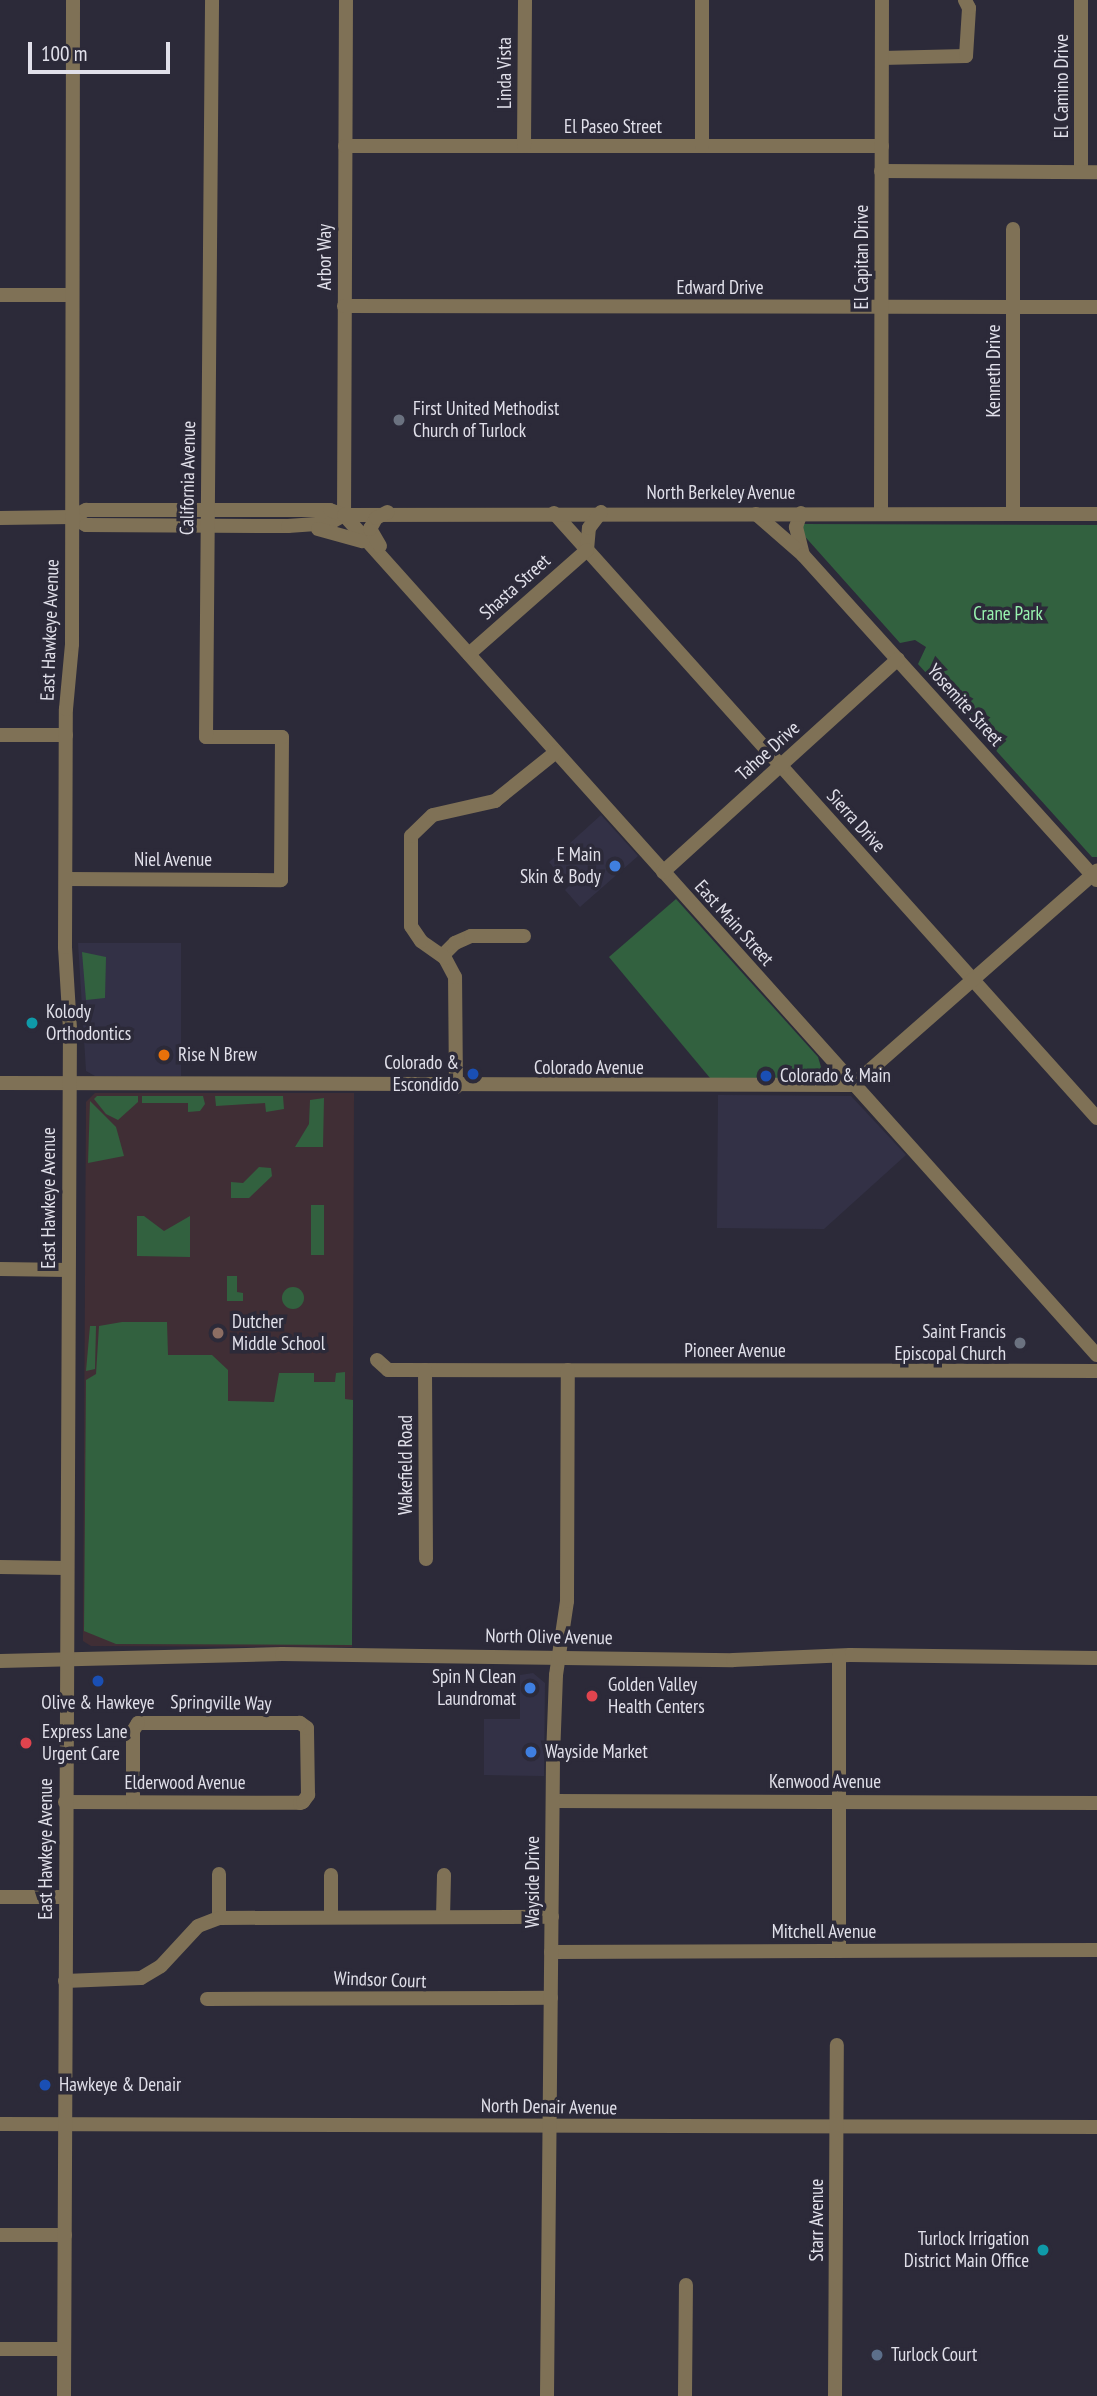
<!DOCTYPE html>
<html>
<head>
<meta charset="utf-8">
<style>
  body { margin:0 }
  #map { position:relative; width:1097px; height:2396px; overflow:hidden; background:#2c2a39; font-family:"PT Sans Narrow",sans-serif }
  div>[style] { position:absolute }
  [style*='--x'] { left:calc(var(--x)*1px); top:calc(var(--y)*1px); width:calc(var(--w)*1px); rotate:calc(var(--a)*1deg) }
  .built>* { inset:0; background:#333146 }
  .education>* { inset:0; background:#402e35 }
  .green>* { inset:0; background:#32613f; transform-origin:0 0 }
  .round { border-radius:50% }
  .minor>* { height:14px; margin:-7px; padding:0 7px; transform-origin:7px; border-radius:7px; background:#7f7156 }
  .dots>* { width:19px; height:19px; translate:-50% -50%; box-sizing:border-box; border:4px solid #2c2a39; border-radius:50% }
  span { translate:-50% -50%; white-space:nowrap; text-align:center; line-height:1.15; -webkit-text-stroke:7px #2c2a39; paint-order:stroke }
  .street-label { font-size:19px; color:#e1e0ea }
  .poi-label { font-size:19px; color:#e1e0ea }
  .left { translate:0 -50%; text-align:left }
  .right { translate:-100% -50%; text-align:right }
  .park-label { font-size:19px; color:#98f3af }
  .scale { position:absolute; left:28px; top:42px; width:142px; height:32px; box-sizing:border-box; border:4px solid #e1e0ea; border-top:0; padding-left:9px; font-size:21px; line-height:24px; white-space:nowrap; color:#e1e0ea; -webkit-text-stroke:5px #2c2a39; paint-order:stroke }
</style>
</head>
<body>
<div id="map">
  <div class="built">
    <div style="clip-path:polygon(601px 815px,638px 856px,580px 907px,565px 890px,569px 886px,549px 862px)"></div>
    <div style="clip-path:polygon(78px 943px,181px 943px,181px 1076px,95px 1076px,86px 1071px)"></div>
    <div style="clip-path:polygon(718px 1095px,851px 1096px,906px 1155px,824px 1229px,717px 1228px)"></div>
    <div style="clip-path:polygon(533px 1673px,545px 1683px,544px 1776px,484px 1775px,484px 1719px,520px 1719px,520px 1675px)"></div>
  </div>
  <div class="education">
    <div style="clip-path:polygon(95px 1093px,354px 1093px,352px 1647px,91px 1646px,83px 1641px,86px 1102px)"></div>
  </div>
  <div class="green">
    <div style="clip-path:polygon(803px 524px,1097px 525px,1097px 857px,1092px 857px,918px 664px,926px 647px,915px 640px,900px 643px,800px 531px)"></div>
    <div style="clip-path:polygon(676px 899px,818px 1057px,821px 1067px,813px 1078px,710px 1078px,609px 957px)"></div>
    <div style="clip-path:polygon(82px 952px,106px 957px,105px 998px,86px 1000px)"></div>
    <div style="clip-path:polygon(97px 1096px,138px 1096px,138px 1102px,118px 1120px,106px 1114px,94px 1099px)"></div>
    <div style="clip-path:polygon(142px 1096px,203px 1096px,205px 1104px,200px 1111px,188px 1112px,188px 1103px,142px 1103px)"></div>
    <div style="clip-path:polygon(215px 1096px,283px 1096px,284px 1109px,266px 1112px,265px 1103px,216px 1106px)"></div>
    <div style="clip-path:polygon(324px 1098px,323px 1147px,295px 1147px,309px 1124px,310px 1100px)"></div>
    <div style="clip-path:polygon(90px 1101px,116px 1127px,124px 1156px,88px 1163px)"></div>
    <div style="clip-path:polygon(259px 1167px,271px 1168px,272px 1176px,249px 1198px,231px 1198px,231px 1182px,243px 1183px)"></div>
    <div style="left:311px;top:1205px;width:13px;height:50px"></div>
    <div style="clip-path:polygon(137px 1216px,144px 1216px,164px 1231px,190px 1216px,190px 1257px,137px 1256px)"></div>
    <div style="clip-path:polygon(227px 1276px,237px 1276px,237px 1292px,243px 1293px,243px 1301px,227px 1301px)"></div>
    <div class="round" style="left:282px;top:1287px;width:22px;height:22px"></div>
    <div style="clip-path:polygon(122px 1322px,167px 1322px,168px 1355px,212px 1355px,228px 1370px,228px 1401px,274px 1402px,279px 1373px,314px 1373px,314px 1382px,335px 1382px,336px 1373px,345px 1372px,345px 1399px,353px 1400px,352px 1645px,116px 1644px,84px 1631px,86px 1380px,96px 1374px,99px 1326px)"></div>
    <div style="clip-path:polygon(90px 1326px,96px 1326px,95px 1369px,86px 1371px)"></div>
  </div>
  <div class="minor">
    <div style="--x:346;--y:0;--w:515;--a:90.22"></div>
    <div style="--x:344;--y:515;--w:1128;--a:48.13"></div>
    <div style="--x:1081;--y:0;--w:172;--a:90"></div>
    <div style="--x:882;--y:58;--w:84;--a:-1.4"></div>
    <div style="--x:966;--y:56;--w:48;--a:-86.4"></div>
    <div style="--x:969;--y:8;--w:9;--a:-117"></div>
    <div style="--x:345;--y:146;--w:537;--a:0"></div>
    <div style="--x:524;--y:146;--w:146;--a:-89.6"></div>
    <div style="--x:702;--y:146;--w:146;--a:-90"></div>
    <div style="--x:881;--y:171;--w:216;--a:0.3"></div>
    <div style="--x:0;--y:295;--w:72;--a:0"></div>
    <div style="--x:344;--y:306;--w:753;--a:0.08"></div>
    <div style="--x:554;--y:513;--w:813;--a:48.09"></div>
    <div style="--x:801;--y:513;--w:15;--a:110"></div>
    <div style="--x:796;--y:527;--w:29;--a:76"></div>
    <div style="--x:881;--y:513;--w:513;--a:-89.89"></div>
    <div style="--x:1013;--y:513;--w:284;--a:-90"></div>
    <div style="--x:756;--y:514;--w:62;--a:41.1"></div>
    <div style="--x:803;--y:555;--w:438;--a:47.9"></div>
    <div style="--x:72;--y:517;--w:16;--a:30"></div>
    <div style="--x:86;--y:525;--w:202;--a:0.3"></div>
    <div style="--x:288;--y:526;--w:42;--a:-4.1"></div>
    <div style="--x:330;--y:523;--w:16;--a:-30"></div>
    <div style="--x:0;--y:518;--w:72;--a:-0.8"></div>
    <div style="--x:72;--y:517;--w:16;--a:-27"></div>
    <div style="--x:86;--y:510;--w:244;--a:0"></div>
    <div style="--x:330;--y:510;--w:15;--a:20"></div>
    <div style="--x:344;--y:515;--w:753;--a:-0.08"></div>
    <div style="--x:318;--y:529;--w:46;--a:15.3"></div>
    <div style="--x:380;--y:546;--w:20;--a:-120"></div>
    <div style="--x:370;--y:529;--w:13;--a:-61"></div>
    <div style="--x:376;--y:518;--w:13;--a:-27"></div>
    <div style="--x:587;--y:550;--w:22;--a:-85"></div>
    <div style="--x:589;--y:528;--w:20;--a:-53"></div>
    <div style="--x:469;--y:654;--w:157;--a:-41.4"></div>
    <div style="--x:0;--y:735;--w:66;--a:0"></div>
    <div style="--x:663;--y:872;--w:317;--a:-42.2"></div>
    <div style="--x:66;--y:879;--w:215;--a:0.3"></div>
    <div style="--x:281;--y:880;--w:143;--a:-89.6"></div>
    <div style="--x:282;--y:737;--w:76;--a:180"></div>
    <div style="--x:206;--y:737;--w:737;--a:-89.53"></div>
    <div style="--x:443;--y:955;--w:17;--a:-45"></div>
    <div style="--x:455;--y:943;--w:17;--a:-24"></div>
    <div style="--x:471;--y:936;--w:53;--a:0"></div>
    <div style="--x:0;--y:1083;--w:853;--a:0.13"></div>
    <div style="--x:853;--y:1085;--w:325;--a:-41.3"></div>
    <div style="--x:456;--y:1087;--w:110;--a:-90.5"></div>
    <div style="--x:455;--y:977;--w:21;--a:-118"></div>
    <div style="--x:445;--y:958;--w:29;--a:-145"></div>
    <div style="--x:421;--y:941;--w:18;--a:-124"></div>
    <div style="--x:411;--y:926;--w:90;--a:-90"></div>
    <div style="--x:411;--y:836;--w:30;--a:-44"></div>
    <div style="--x:433;--y:815;--w:64;--a:-12.7"></div>
    <div style="--x:495;--y:801;--w:78;--a:-38.8"></div>
    <div style="--x:0;--y:1269;--w:68;--a:0.8"></div>
    <div style="--x:377;--y:1360;--w:15;--a:42"></div>
    <div style="--x:388;--y:1370;--w:9;--a:0"></div>
    <div style="--x:397;--y:1370;--w:700;--a:0.08"></div>
    <div style="--x:425;--y:1370;--w:189;--a:89.7"></div>
    <div style="--x:0;--y:1567;--w:66;--a:0.9"></div>
    <div style="--x:0;--y:1661;--w:282;--a:-1.4"></div>
    <div style="--x:282;--y:1654;--w:451;--a:0.8"></div>
    <div style="--x:733;--y:1660;--w:117;--a:-2.4"></div>
    <div style="--x:850;--y:1655;--w:247;--a:0.7"></div>
    <div style="--x:553;--y:1801;--w:544;--a:0.21"></div>
    <div style="--x:65;--y:1802;--w:235;--a:0.2"></div>
    <div style="--x:300;--y:1803;--w:3;--a:-18"></div>
    <div style="--x:303;--y:1802;--w:9;--a:-54"></div>
    <div style="--x:308;--y:1795;--w:67;--a:-90.9"></div>
    <div style="--x:307;--y:1728;--w:9;--a:-144"></div>
    <div style="--x:300;--y:1723;--w:162;--a:180"></div>
    <div style="--x:138;--y:1723;--w:9;--a:122"></div>
    <div style="--x:133;--y:1731;--w:71;--a:90"></div>
    <div style="--x:219;--y:1874;--w:44;--a:90"></div>
    <div style="--x:0;--y:1897;--w:65;--a:0"></div>
    <div style="--x:331;--y:1917;--w:42;--a:-90"></div>
    <div style="--x:443;--y:1917;--w:42;--a:-88.6"></div>
    <div style="--x:839;--y:1951;--w:295;--a:-90"></div>
    <div style="--x:551;--y:1952;--w:546;--a:-0.21"></div>
    <div style="--x:65;--y:1981;--w:76;--a:-2.3"></div>
    <div style="--x:141;--y:1978;--w:23;--a:-31"></div>
    <div style="--x:161;--y:1966;--w:54;--a:-47.2"></div>
    <div style="--x:198;--y:1926;--w:22;--a:-21"></div>
    <div style="--x:219;--y:1918;--w:333;--a:-0.2"></div>
    <div style="--x:207;--y:1999;--w:344;--a:-0.2"></div>
    <div style="--x:0;--y:2124;--w:1097;--a:0.16"></div>
    <div style="--x:0;--y:2235;--w:65;--a:0"></div>
    <div style="--x:0;--y:2349;--w:64;--a:0"></div>
    <div style="--x:64;--y:2396;--w:1367;--a:-89.75"></div>
    <div style="--x:70;--y:1029;--w:82;--a:-93.5"></div>
    <div style="--x:65;--y:947;--w:238;--a:-89.8"></div>
    <div style="--x:66;--y:709;--w:65;--a:-84.7"></div>
    <div style="--x:72;--y:644;--w:644;--a:-89.91"></div>
    <div style="--x:547;--y:2396;--w:639;--a:-89.46"></div>
    <div style="--x:553;--y:1757;--w:82;--a:-87.9"></div>
    <div style="--x:556;--y:1675;--w:75;--a:-81.5"></div>
    <div style="--x:567;--y:1601;--w:231;--a:-89.8"></div>
    <div style="--x:685;--y:2396;--w:111;--a:-89.5"></div>
    <div style="--x:835;--y:2396;--w:351;--a:-89.7"></div>
  </div>
  <div class="dots">
    <div style="left:399px;top:420px;background:#6b7280"></div>
    <div style="left:615px;top:866px;background:#3f7fe0"></div>
    <div style="left:32px;top:1023px;background:#0f9aa8"></div>
    <div style="left:164px;top:1055px;background:#e8710a"></div>
    <div style="left:473px;top:1074px;background:#1a4fb4"></div>
    <div style="left:766px;top:1076px;background:#1a4fb4"></div>
    <div style="left:218px;top:1333px;background:#8d6e63"></div>
    <div style="left:1020px;top:1343px;background:#6b7280"></div>
    <div style="left:98px;top:1681px;background:#1a4fb4"></div>
    <div style="left:530px;top:1688px;background:#3f7fe0"></div>
    <div style="left:592px;top:1696px;background:#e0444e"></div>
    <div style="left:26px;top:1743px;background:#e0444e"></div>
    <div style="left:531px;top:1752px;background:#3f7fe0"></div>
    <div style="left:45px;top:2085px;background:#1a4fb4"></div>
    <div style="left:1043px;top:2250px;background:#0f9aa8"></div>
    <div style="left:877px;top:2355px;background:#5c6f8a"></div>
  </div>
  <div class="street-label">
    <span style="left:505px;top:73px;rotate:-90deg">Linda Vista</span>
    <span style="left:1062px;top:86px;rotate:-90deg">El Camino Drive</span>
    <span style="left:613px;top:127px">El Paseo Street</span>
    <span style="left:325px;top:257px;rotate:-90deg">Arbor Way</span>
    <span style="left:862px;top:257px;rotate:-90deg">El Capitan Drive</span>
    <span style="left:720px;top:288px">Edward Drive</span>
    <span style="left:994px;top:371px;rotate:-90deg">Kenneth Drive</span>
    <span style="left:188px;top:478px;rotate:-89deg">California Avenue</span>
    <span style="left:721px;top:493px">North Berkeley Avenue</span>
    <span style="left:515px;top:587px;rotate:-42deg">Shasta Street</span>
    <span style="left:50px;top:630px;rotate:-88deg">East Hawkeye Avenue</span>
    <span style="left:965px;top:705px;rotate:48deg">Yosemite Street</span>
    <span style="left:768px;top:751px;rotate:-42deg">Tahoe Drive</span>
    <span style="left:856px;top:821px;rotate:48deg">Sierra Drive</span>
    <span style="left:173px;top:860px">Niel Avenue</span>
    <span style="left:734px;top:923px;rotate:48deg">East Main Street</span>
    <span style="left:589px;top:1068px">Colorado Avenue</span>
    <span style="left:49px;top:1198px;rotate:-90deg">East Hawkeye Avenue</span>
    <span style="left:735px;top:1351px">Pioneer Avenue</span>
    <span style="left:406px;top:1465px;rotate:-90deg">Wakefield Road</span>
    <span style="left:549px;top:1637px;rotate:1deg">North Olive Avenue</span>
    <span style="left:221px;top:1703px;rotate:1deg">Springville Way</span>
    <span style="left:825px;top:1782px">Kenwood Avenue</span>
    <span style="left:185px;top:1783px">Elderwood Avenue</span>
    <span style="left:46px;top:1849px;rotate:-90deg">East Hawkeye Avenue</span>
    <span style="left:533px;top:1882px;rotate:-90deg">Wayside Drive</span>
    <span style="left:824px;top:1932px">Mitchell Avenue</span>
    <span style="left:380px;top:1980px;rotate:2deg">Windsor Court</span>
    <span style="left:549px;top:2107px;rotate:1deg">North Denair Avenue</span>
    <span style="left:817px;top:2220px;rotate:-90deg">Starr Avenue</span>
  </div>
  <div class="poi-label">
    <span class="left" style="left:413px;top:420px">First United Methodist<br>Church of Turlock</span>
    <span class="right" style="left:601px;top:866px">E Main<br>Skin &amp; Body</span>
    <span class="left" style="left:46px;top:1023px">Kolody<br>Orthodontics</span>
    <span class="left" style="left:178px;top:1055px">Rise N Brew</span>
    <span class="right" style="left:459px;top:1074px">Colorado &amp;<br>Escondido</span>
    <span class="left" style="left:780px;top:1076px">Colorado &amp; Main</span>
    <span class="left" style="left:232px;top:1333px">Dutcher<br>Middle School</span>
    <span class="right" style="left:1006px;top:1343px">Saint Francis<br>Episcopal Church</span>
    <span class="right" style="left:516px;top:1688px">Spin N Clean<br>Laundromat</span>
    <span class="left" style="left:608px;top:1696px">Golden Valley<br>Health Centers</span>
    <span style="left:98px;top:1703px">Olive &amp; Hawkeye</span>
    <span class="left" style="left:42px;top:1743px">Express Lane<br>Urgent Care</span>
    <span class="left" style="left:545px;top:1752px">Wayside Market</span>
    <span class="left" style="left:59px;top:2085px">Hawkeye &amp; Denair</span>
    <span class="right" style="left:1029px;top:2250px">Turlock Irrigation<br>District Main Office</span>
    <span class="left" style="left:891px;top:2355px">Turlock Court</span>
  </div>
  <div class="park-label">
    <span style="left:1008px;top:614px">Crane Park</span>
  </div>
  <div class="scale">100 m</div>
</div>
</body>
</html>
